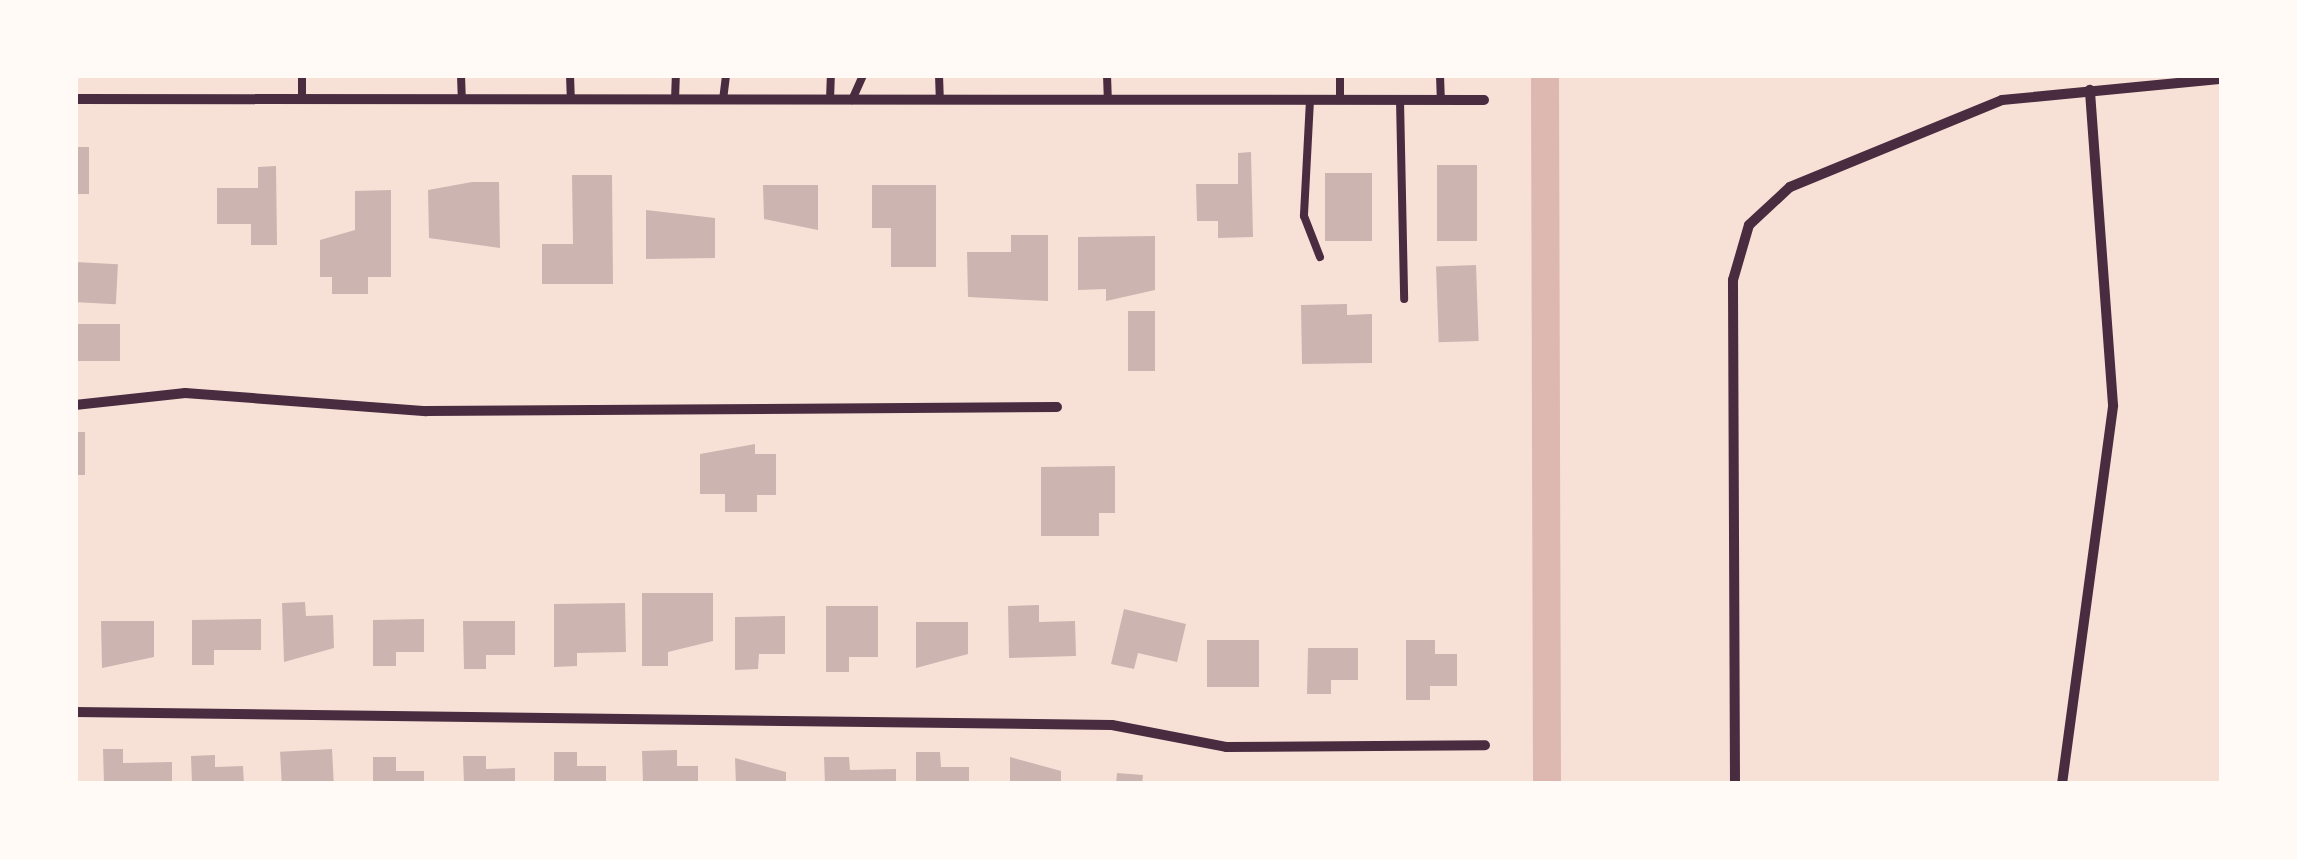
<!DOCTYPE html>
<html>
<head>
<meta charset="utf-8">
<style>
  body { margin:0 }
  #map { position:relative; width:2297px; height:859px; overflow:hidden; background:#f7e1d7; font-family:"PT Sans",sans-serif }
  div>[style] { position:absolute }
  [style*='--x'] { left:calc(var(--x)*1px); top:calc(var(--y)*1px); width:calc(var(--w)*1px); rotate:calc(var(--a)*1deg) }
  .canal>* { height:28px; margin:-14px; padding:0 14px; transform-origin:14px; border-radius:14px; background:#dcb8b0 }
  .building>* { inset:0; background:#ccb4b1; transform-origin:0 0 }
  .service>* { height:8px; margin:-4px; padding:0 4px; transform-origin:4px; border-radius:4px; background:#4a2c40 }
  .minor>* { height:10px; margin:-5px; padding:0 5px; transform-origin:5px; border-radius:5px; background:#4a2c40 }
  span { translate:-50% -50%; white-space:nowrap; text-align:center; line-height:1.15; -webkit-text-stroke:8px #fffaf5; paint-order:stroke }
  .frame { position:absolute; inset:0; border:78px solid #fffaf5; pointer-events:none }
</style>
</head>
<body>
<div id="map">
  <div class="canal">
    <div style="--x:1545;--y:75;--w:709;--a:89.84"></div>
  </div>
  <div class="building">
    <div style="left:75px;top:147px;width:14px;height:47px"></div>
    <div style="clip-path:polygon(1251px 152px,1253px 237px,1218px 238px,1218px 221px,1197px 221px,1196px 184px,1238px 184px,1238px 153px)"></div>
    <div style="left:1437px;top:165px;width:40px;height:76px"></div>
    <div style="clip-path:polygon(276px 166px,277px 245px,251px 245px,251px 224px,217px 224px,217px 188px,258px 188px,258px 167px)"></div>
    <div style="left:1325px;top:173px;width:47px;height:68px"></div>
    <div style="clip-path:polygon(572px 175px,612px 175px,613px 284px,542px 284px,542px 244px,573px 244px)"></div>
    <div style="clip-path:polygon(472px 182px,499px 182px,500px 248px,429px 238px,428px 190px)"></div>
    <div style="clip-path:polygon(763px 185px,818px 185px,818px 230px,764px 219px)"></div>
    <div style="clip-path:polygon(872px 185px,936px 185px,936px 267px,891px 267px,891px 228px,872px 228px)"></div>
    <div style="clip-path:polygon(391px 190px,391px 277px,368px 277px,368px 294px,332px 294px,332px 277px,320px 277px,320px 240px,355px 230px,355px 191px)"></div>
    <div style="clip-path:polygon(646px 210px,715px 218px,715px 258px,646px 259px)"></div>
    <div style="clip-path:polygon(1011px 235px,1048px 235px,1048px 301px,968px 297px,967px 252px,1011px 252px)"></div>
    <div style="clip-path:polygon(1155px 236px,1155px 290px,1106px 301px,1106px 289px,1078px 290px,1078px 237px)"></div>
    <div style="left:75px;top:262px;width:43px;height:40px;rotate:3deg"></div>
    <div style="left:1476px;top:265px;width:76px;height:40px;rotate:88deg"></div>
    <div style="clip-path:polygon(1347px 304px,1347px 315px,1372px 314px,1372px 363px,1302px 364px,1301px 305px)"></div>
    <div style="left:1128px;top:311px;width:27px;height:60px"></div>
    <div style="left:120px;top:324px;width:37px;height:45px;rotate:90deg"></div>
    <div style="left:75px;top:432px;width:10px;height:43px"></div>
    <div style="clip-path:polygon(755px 444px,755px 454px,776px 454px,776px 495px,757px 495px,757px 512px,725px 512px,725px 494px,700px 494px,700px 454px)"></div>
    <div style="clip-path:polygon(1115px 466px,1115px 513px,1099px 513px,1099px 536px,1041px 536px,1041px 467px)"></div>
    <div style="clip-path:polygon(642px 593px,713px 593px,713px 641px,668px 652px,668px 666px,642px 666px)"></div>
    <div style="clip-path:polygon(305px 602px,306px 616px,333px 615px,334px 648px,284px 662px,282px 603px)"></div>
    <div style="clip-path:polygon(625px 603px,626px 652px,577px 653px,577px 666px,554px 667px,554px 604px)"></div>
    <div style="clip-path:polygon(1039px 605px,1039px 622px,1075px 621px,1076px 656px,1009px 658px,1008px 606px)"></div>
    <div style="clip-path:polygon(826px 606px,878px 606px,878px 657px,849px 657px,849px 672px,826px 672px)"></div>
    <div style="clip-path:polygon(1124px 609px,1186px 624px,1177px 662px,1138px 653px,1134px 669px,1111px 664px)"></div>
    <div style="clip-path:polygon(785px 616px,785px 654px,759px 654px,758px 669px,735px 670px,735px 617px)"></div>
    <div style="clip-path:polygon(261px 619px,261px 650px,214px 650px,214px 665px,192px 665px,192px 620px)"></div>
    <div style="clip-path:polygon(424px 619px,424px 652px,396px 652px,396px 666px,373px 666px,373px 620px)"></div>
    <div style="clip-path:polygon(101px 621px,154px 621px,154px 657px,102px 668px)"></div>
    <div style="clip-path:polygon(463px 621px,515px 621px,515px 655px,486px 655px,486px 669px,464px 669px)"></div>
    <div style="clip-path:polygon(916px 622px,968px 622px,968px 654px,916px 668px)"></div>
    <div style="left:1207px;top:640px;width:52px;height:47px"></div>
    <div style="clip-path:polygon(1406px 640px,1435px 640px,1435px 654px,1457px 654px,1457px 686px,1430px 686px,1430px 700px,1406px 700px)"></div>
    <div style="clip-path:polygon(1308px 648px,1358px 648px,1358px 680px,1331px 680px,1331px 694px,1307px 694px)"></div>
    <div style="clip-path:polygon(103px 749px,123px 749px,123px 763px,172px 762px,172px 784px,104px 784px)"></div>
    <div style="left:332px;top:749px;width:35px;height:52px;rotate:87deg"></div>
    <div style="clip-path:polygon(677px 750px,677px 766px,698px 766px,698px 784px,643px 784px,642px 751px)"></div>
    <div style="clip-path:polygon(554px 752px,577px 752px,577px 766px,606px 766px,606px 784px,554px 784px)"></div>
    <div style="clip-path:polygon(916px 752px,940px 752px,941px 767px,969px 767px,969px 784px,916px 784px)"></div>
    <div style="clip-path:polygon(215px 755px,215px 767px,243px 766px,244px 784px,192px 784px,191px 756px)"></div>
    <div style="clip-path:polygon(463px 756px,486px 756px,486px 769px,515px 768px,515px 784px,464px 784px)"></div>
    <div style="clip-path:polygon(373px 757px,396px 757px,396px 771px,424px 771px,424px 784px,373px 784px)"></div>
    <div style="clip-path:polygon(824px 757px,849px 757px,850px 770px,896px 769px,896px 784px,825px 784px)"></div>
    <div style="clip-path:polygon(1010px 757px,1061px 771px,1061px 784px,1010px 784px)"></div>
    <div style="clip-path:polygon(735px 758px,786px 772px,786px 784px,736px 784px)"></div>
    <div style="clip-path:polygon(1117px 773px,1143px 775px,1142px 784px,1116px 784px)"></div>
  </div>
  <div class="service">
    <div style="--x:302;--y:75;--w:24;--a:90"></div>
    <div style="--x:461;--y:75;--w:25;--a:88"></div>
    <div style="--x:570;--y:75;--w:25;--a:88"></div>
    <div style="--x:939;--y:75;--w:25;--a:88"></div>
    <div style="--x:1107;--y:75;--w:25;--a:88"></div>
    <div style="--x:1340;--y:75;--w:25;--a:90"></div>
    <div style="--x:1440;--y:75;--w:25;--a:88"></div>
    <div style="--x:675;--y:100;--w:25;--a:-88"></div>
    <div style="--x:723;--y:100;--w:25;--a:-83"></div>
    <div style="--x:830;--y:100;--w:25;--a:-88"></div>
    <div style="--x:852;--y:100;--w:27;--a:-66"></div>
    <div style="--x:1310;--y:100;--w:116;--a:93"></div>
    <div style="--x:1304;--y:216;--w:44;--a:68.7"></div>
    <div style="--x:1400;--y:100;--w:199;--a:88.8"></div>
  </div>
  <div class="minor">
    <div style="--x:75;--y:99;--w:1409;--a:0.04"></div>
    <div style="--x:75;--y:405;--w:111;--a:-6.2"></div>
    <div style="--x:185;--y:393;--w:242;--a:4.3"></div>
    <div style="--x:426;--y:411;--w:631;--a:-0.36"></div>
    <div style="--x:75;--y:712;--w:1037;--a:0.72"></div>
    <div style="--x:1112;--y:725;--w:116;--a:10.9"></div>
    <div style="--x:1226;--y:747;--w:259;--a:-0.4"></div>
    <div style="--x:1735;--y:784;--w:504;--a:-90.23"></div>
    <div style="--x:1733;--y:280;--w:57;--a:-73.8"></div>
    <div style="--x:1749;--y:225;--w:56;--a:-42.8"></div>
    <div style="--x:1790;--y:187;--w:229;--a:-22.3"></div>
    <div style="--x:2002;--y:100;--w:221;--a:-5.5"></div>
    <div style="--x:2062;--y:784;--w:382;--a:-82.3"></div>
    <div style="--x:2113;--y:405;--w:316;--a:-94.2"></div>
  </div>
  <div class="frame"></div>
</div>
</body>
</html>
